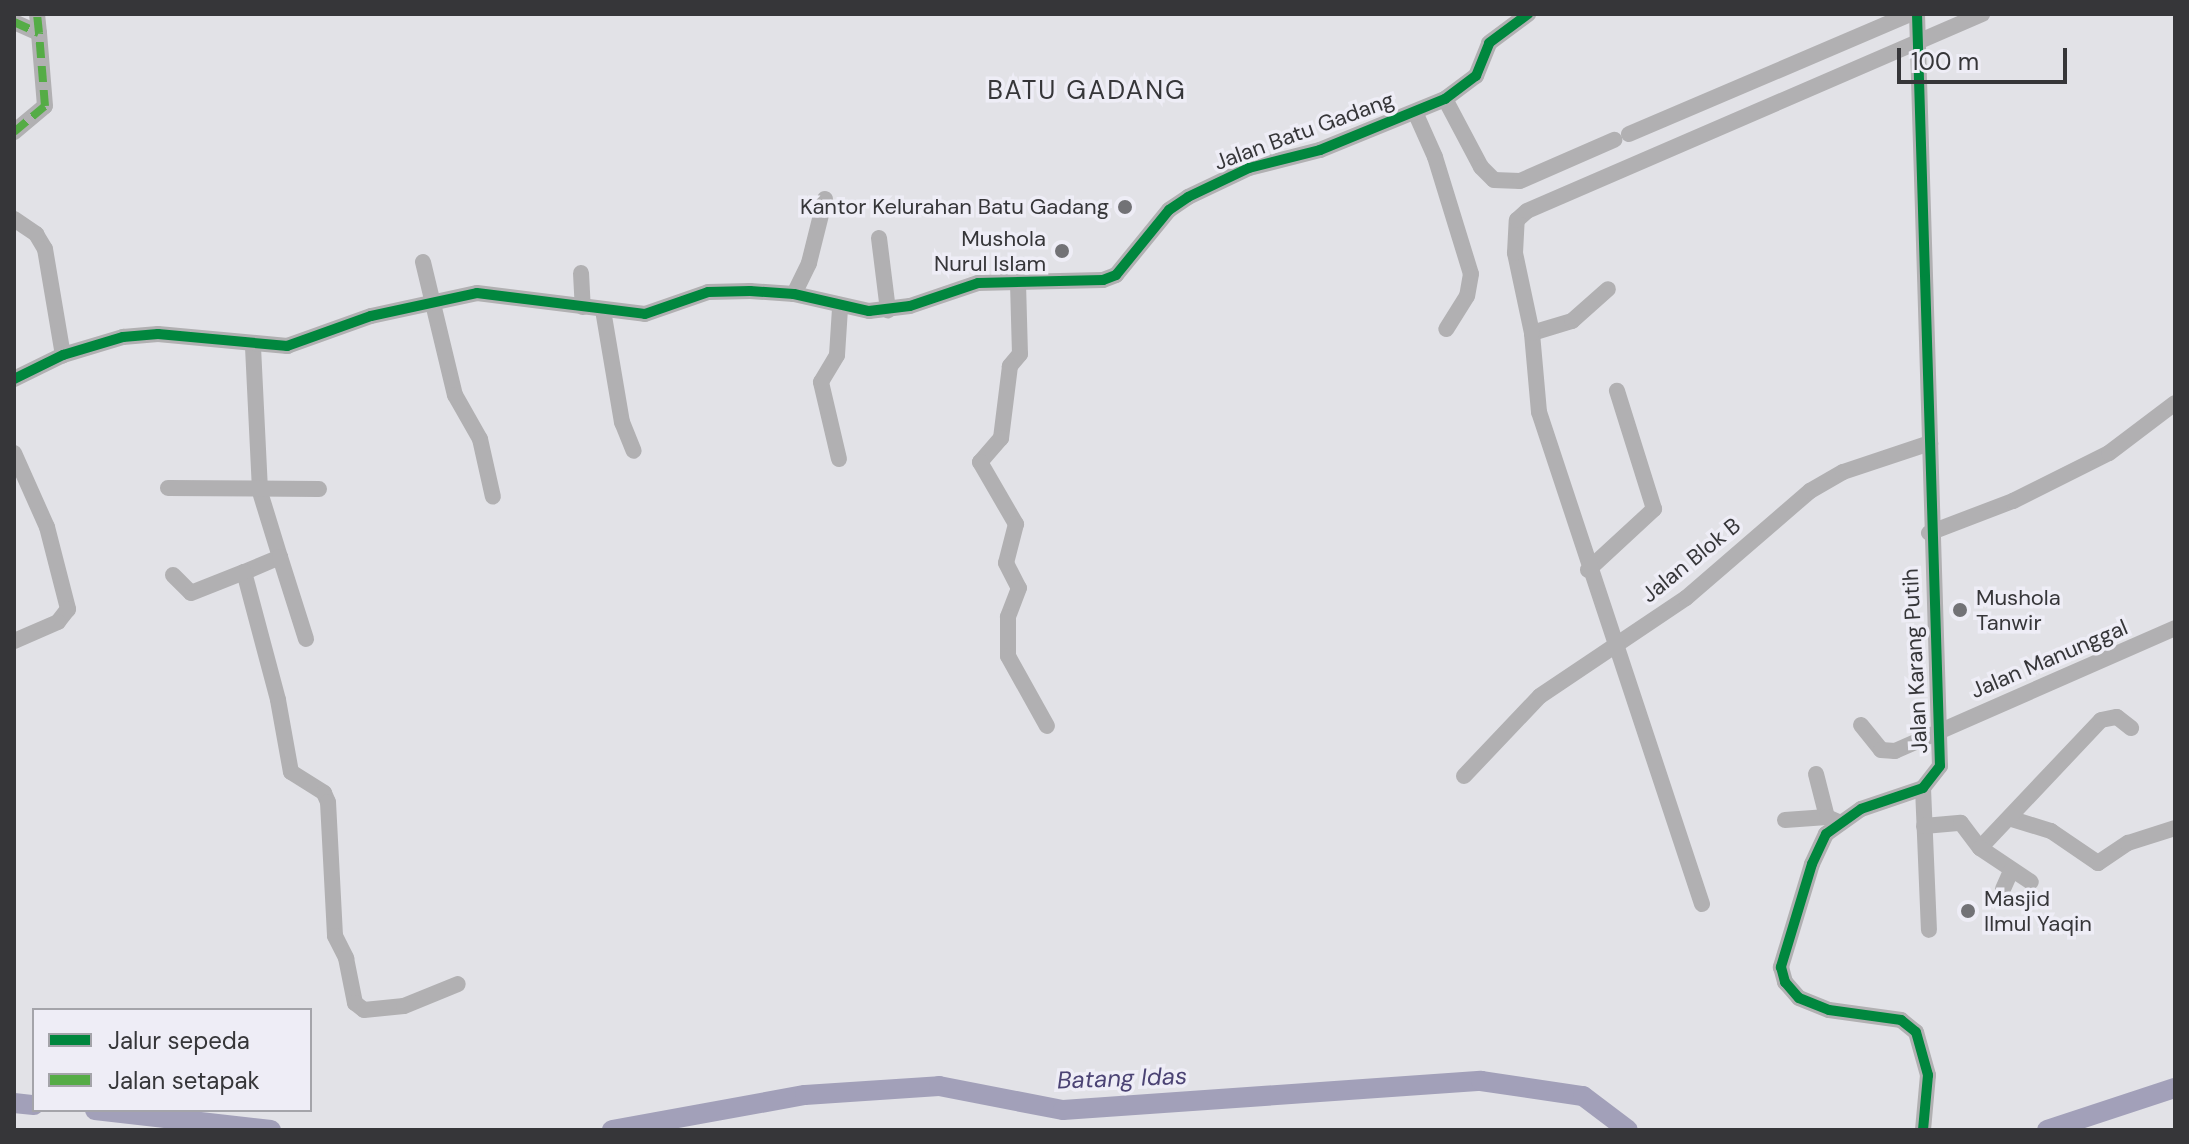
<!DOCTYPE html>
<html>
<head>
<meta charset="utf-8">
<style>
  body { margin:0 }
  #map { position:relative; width:2189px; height:1144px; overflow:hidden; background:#e2e2e7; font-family:"DM Sans",sans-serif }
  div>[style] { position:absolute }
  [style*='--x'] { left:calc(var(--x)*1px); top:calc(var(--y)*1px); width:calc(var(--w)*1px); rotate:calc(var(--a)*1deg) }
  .river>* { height:20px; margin:-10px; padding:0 10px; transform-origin:10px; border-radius:10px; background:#a2a0b9 }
  .minor>* { height:16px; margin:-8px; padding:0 8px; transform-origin:8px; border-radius:8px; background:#b1b0b2 }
  .quiet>* { height:8px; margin-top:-4px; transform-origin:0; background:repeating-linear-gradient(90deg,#55ac46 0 16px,transparent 0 24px) }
  .cycleway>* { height:10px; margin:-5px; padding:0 5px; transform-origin:5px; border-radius:5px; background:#00873e }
  .dots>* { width:22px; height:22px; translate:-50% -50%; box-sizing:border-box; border:4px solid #eeedf6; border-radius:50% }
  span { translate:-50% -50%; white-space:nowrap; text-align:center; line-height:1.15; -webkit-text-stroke:7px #eeedf6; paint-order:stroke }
  .street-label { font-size:22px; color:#363639 }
  .poi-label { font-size:22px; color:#363639 }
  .right { translate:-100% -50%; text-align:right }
  .left { translate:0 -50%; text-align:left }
  .water-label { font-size:24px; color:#4b4374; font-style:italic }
  .quarter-label { font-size:26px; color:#363639; letter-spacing:2px }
  .frame { position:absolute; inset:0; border:16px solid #363639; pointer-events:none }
  .legend { position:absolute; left:32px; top:1008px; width:280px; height:104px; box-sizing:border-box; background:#eeedf6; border:2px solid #a4a4aa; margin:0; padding:10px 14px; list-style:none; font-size:24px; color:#363639 }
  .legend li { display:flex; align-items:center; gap:16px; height:40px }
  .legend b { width:40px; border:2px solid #a4a4aa }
  .scale { position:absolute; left:1897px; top:48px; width:170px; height:36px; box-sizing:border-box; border:4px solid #363639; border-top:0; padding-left:10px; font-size:24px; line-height:28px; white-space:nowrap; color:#363639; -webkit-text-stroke:6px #eeedf6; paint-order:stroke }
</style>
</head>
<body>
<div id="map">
  <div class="river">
    <div style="--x:14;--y:1103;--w:20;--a:6"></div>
    <div style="--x:95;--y:1110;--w:177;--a:6.5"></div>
    <div style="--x:612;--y:1130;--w:196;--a:-10.3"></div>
    <div style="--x:805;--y:1095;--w:134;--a:-3.8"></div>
    <div style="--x:939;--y:1086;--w:126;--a:11"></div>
    <div style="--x:1063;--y:1110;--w:419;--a:-4"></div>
    <div style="--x:1481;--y:1081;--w:103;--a:8.4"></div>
    <div style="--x:1583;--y:1096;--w:56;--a:37.1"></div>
    <div style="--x:2047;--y:1130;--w:135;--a:-18.2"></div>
  </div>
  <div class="minor">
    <div style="--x:1917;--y:14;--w:752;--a:88.25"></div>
    <div style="--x:1940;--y:766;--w:28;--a:128"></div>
    <div style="--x:1923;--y:788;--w:65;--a:161.3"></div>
    <div style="--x:1861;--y:809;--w:43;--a:144.5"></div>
    <div style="--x:1826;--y:834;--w:33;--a:115"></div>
    <div style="--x:1812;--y:864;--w:108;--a:106.8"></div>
    <div style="--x:1781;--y:967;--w:16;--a:75"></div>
    <div style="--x:1785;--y:982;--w:21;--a:49"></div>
    <div style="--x:1799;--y:998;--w:32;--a:22"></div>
    <div style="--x:1829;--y:1010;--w:73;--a:7.9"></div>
    <div style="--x:1901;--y:1020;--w:19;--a:39"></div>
    <div style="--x:1916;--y:1032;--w:45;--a:74.4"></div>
    <div style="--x:1928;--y:1075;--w:55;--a:95.2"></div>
    <div style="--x:14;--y:22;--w:27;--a:24"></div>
    <div style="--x:39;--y:33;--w:19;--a:-96"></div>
    <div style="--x:1445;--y:99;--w:77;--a:62.1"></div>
    <div style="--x:1481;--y:167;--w:18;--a:45"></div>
    <div style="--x:1494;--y:180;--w:26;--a:2"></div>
    <div style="--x:1520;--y:181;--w:103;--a:-23.6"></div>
    <div style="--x:1415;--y:112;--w:49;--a:66"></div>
    <div style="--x:1435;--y:157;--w:122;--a:72.9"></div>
    <div style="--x:1471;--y:274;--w:22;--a:100"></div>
    <div style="--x:1467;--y:296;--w:39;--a:122"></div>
    <div style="--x:14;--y:132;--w:40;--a:-40"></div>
    <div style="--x:45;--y:106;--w:73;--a:-94.7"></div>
    <div style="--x:1629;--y:134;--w:306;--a:-23.1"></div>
    <div style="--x:14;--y:219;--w:27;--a:34"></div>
    <div style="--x:36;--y:234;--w:17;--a:59"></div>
    <div style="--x:45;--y:249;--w:108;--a:80.4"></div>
    <div style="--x:879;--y:238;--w:73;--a:82.9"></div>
    <div style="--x:423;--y:262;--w:137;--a:76.5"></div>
    <div style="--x:455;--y:395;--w:51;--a:60.4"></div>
    <div style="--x:480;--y:439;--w:59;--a:77.4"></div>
    <div style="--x:581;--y:273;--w:34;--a:87"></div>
    <div style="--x:1018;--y:283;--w:71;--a:88.4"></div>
    <div style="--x:1020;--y:354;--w:16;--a:130"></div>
    <div style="--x:1010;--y:366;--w:73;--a:97.1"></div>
    <div style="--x:1001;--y:438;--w:32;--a:131"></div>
    <div style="--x:980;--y:462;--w:72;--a:59.9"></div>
    <div style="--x:1016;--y:524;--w:40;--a:104.4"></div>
    <div style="--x:1006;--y:563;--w:28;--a:63"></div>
    <div style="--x:1019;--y:588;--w:31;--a:111"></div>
    <div style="--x:1008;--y:617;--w:39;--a:90"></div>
    <div style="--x:1008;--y:656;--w:80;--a:60.9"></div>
    <div style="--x:794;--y:294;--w:34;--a:-64"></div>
    <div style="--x:809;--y:263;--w:66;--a:-76"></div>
    <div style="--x:603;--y:310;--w:114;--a:80.4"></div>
    <div style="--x:622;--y:422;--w:31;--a:68"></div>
    <div style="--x:1532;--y:333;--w:42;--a:-16.7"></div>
    <div style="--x:1572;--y:321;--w:48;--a:-41.6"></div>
    <div style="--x:253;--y:347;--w:145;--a:87.2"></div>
    <div style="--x:260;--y:492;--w:68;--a:72.9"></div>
    <div style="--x:280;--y:557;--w:39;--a:157"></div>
    <div style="--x:244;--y:572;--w:132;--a:75.1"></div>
    <div style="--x:278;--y:700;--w:73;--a:79.8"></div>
    <div style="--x:291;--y:772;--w:39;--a:32"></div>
    <div style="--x:324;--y:793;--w:10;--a:66"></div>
    <div style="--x:328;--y:802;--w:134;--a:87"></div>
    <div style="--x:335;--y:936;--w:25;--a:63"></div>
    <div style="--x:346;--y:958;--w:46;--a:78.7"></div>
    <div style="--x:355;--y:1003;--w:11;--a:38"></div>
    <div style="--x:364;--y:1010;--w:40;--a:-5.7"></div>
    <div style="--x:404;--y:1006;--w:58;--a:-22.2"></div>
    <div style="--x:14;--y:379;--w:55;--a:-26.1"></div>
    <div style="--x:63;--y:355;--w:63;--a:-16.7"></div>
    <div style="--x:123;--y:337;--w:35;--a:-5"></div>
    <div style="--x:158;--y:334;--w:130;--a:5.3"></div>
    <div style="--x:287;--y:346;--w:89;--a:-19.7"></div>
    <div style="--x:371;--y:316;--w:108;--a:-12.2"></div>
    <div style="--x:477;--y:293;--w:169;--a:7.1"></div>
    <div style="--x:645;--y:314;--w:67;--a:-19.2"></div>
    <div style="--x:708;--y:292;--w:42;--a:-1.4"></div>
    <div style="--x:750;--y:291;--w:44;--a:3.9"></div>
    <div style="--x:794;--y:294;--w:77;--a:12.8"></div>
    <div style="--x:869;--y:311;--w:41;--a:-7"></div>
    <div style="--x:910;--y:306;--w:72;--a:-18.7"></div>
    <div style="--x:978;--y:283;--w:125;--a:-1.4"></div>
    <div style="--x:1103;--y:280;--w:14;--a:-21"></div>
    <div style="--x:1116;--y:275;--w:84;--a:-50.8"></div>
    <div style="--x:1169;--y:210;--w:23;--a:-34"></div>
    <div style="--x:1188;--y:197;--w:68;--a:-25.4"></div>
    <div style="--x:1249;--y:168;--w:73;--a:-14.2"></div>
    <div style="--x:1320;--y:150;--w:135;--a:-22.2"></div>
    <div style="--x:1445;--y:99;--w:39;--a:-37"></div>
    <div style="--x:1476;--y:76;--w:35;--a:-68"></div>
    <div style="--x:1489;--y:43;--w:49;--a:-36.6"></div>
    <div style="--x:14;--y:453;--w:81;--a:66"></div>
    <div style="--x:47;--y:527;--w:85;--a:75.6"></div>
    <div style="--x:68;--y:609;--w:16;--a:128"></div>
    <div style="--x:58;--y:622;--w:48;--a:156.6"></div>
    <div style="--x:839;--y:459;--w:79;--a:-103.2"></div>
    <div style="--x:821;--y:382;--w:31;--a:-59"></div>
    <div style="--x:837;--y:355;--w:47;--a:-86.3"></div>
    <div style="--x:168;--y:488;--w:151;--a:0.4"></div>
    <div style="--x:1929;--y:533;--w:90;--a:-20.9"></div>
    <div style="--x:2013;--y:501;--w:107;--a:-26.6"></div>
    <div style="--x:2109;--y:453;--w:83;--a:-37.1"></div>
    <div style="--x:280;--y:557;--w:86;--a:72.4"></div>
    <div style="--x:1588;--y:570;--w:90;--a:-42.7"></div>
    <div style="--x:1654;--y:509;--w:124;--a:-107.4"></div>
    <div style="--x:173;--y:575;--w:25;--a:45"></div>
    <div style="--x:191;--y:593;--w:57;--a:-21.6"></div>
    <div style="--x:1861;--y:725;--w:32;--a:51"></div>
    <div style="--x:1881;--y:750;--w:14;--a:4"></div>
    <div style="--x:1895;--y:751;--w:306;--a:-23.7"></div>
    <div style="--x:1816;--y:774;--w:44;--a:75.7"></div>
    <div style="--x:1464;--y:776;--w:110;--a:-46.5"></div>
    <div style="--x:1540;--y:696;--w:176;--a:-33.9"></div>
    <div style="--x:1686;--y:598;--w:164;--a:-40.8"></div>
    <div style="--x:1810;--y:491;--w:38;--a:-30"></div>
    <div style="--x:1843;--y:472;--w:92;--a:-18.4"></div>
    <div style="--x:1923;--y:788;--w:142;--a:87.6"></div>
    <div style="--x:2012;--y:819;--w:41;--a:17.1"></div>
    <div style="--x:2051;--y:831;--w:57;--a:34.2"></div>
    <div style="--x:2098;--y:863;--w:36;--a:-34"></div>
    <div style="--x:2128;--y:843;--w:49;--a:-17.7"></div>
    <div style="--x:1785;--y:820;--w:42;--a:-4.1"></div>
    <div style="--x:1827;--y:817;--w:12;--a:24"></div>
    <div style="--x:1924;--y:826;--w:37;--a:-5"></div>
    <div style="--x:1961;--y:823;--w:31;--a:53"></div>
    <div style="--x:1980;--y:848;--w:176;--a:-46.6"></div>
    <div style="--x:2101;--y:720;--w:16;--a:-11"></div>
    <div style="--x:2117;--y:717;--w:18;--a:38"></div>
    <div style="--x:1980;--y:848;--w:61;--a:33.7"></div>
    <div style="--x:2003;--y:889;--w:20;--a:-66"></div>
    <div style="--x:1702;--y:904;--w:518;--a:-108.33"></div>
    <div style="--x:1539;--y:412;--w:79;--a:-95.1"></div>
    <div style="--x:1532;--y:333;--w:82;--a:-102"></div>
    <div style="--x:1515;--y:253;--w:33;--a:-87"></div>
    <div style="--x:1517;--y:220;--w:13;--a:-42"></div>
    <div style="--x:1527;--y:211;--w:496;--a:-23.4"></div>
  </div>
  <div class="quiet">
    <div style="--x:14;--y:22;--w:27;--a:24"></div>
    <div style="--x:39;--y:33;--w:19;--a:-96"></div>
    <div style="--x:14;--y:132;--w:40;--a:-40"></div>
    <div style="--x:45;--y:106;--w:73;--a:-94.7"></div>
  </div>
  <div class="cycleway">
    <div style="--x:1917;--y:14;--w:752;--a:88.25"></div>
    <div style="--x:1940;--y:766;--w:28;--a:128"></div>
    <div style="--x:1923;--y:788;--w:65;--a:161.3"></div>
    <div style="--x:1861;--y:809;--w:43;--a:144.5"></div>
    <div style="--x:1826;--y:834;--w:33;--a:115"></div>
    <div style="--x:1812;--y:864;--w:108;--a:106.8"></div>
    <div style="--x:1781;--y:967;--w:16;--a:75"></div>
    <div style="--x:1785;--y:982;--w:21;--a:49"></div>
    <div style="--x:1799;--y:998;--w:32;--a:22"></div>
    <div style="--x:1829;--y:1010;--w:73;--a:7.9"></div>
    <div style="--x:1901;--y:1020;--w:19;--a:39"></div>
    <div style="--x:1916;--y:1032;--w:45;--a:74.4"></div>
    <div style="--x:1928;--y:1075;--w:55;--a:95.2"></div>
    <div style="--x:14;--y:379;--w:55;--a:-26.1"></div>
    <div style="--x:63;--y:355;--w:63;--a:-16.7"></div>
    <div style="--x:123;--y:337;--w:35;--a:-5"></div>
    <div style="--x:158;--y:334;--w:130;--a:5.3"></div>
    <div style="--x:287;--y:346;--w:89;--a:-19.7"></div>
    <div style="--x:371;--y:316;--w:108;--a:-12.2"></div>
    <div style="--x:477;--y:293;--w:169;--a:7.1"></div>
    <div style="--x:645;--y:314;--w:67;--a:-19.2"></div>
    <div style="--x:708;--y:292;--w:42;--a:-1.4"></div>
    <div style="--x:750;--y:291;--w:44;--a:3.9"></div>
    <div style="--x:794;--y:294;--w:77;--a:12.8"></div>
    <div style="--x:869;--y:311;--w:41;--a:-7"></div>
    <div style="--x:910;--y:306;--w:72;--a:-18.7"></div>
    <div style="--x:978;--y:283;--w:125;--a:-1.4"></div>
    <div style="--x:1103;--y:280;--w:14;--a:-21"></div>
    <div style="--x:1116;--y:275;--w:84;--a:-50.8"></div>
    <div style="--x:1169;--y:210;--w:23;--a:-34"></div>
    <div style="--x:1188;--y:197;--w:68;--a:-25.4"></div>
    <div style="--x:1249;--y:168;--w:73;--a:-14.2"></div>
    <div style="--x:1320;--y:150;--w:135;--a:-22.2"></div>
    <div style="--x:1445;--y:99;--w:39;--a:-37"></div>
    <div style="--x:1476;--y:76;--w:35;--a:-68"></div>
    <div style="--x:1489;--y:43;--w:49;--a:-36.6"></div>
  </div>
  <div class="dots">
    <div style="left:1125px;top:207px;background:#727276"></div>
    <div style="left:1062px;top:251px;background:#727276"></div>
    <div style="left:1960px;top:610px;background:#727276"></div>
    <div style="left:1968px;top:911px;background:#727276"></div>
  </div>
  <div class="street-label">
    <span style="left:1304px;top:131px;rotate:-20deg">Jalan Batu Gadang</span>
    <span style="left:1691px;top:560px;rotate:-39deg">Jalan Blok B</span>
    <span style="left:2049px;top:659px;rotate:-23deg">Jalan Manunggal</span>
    <span style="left:1915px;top:661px;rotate:-93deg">Jalan Karang Putih</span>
  </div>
  <div class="poi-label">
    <span class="right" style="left:1109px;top:207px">Kantor Kelurahan Batu Gadang</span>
    <span class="right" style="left:1046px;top:251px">Mushola<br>Nurul Islam</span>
    <span class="left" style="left:1976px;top:610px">Mushola<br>Tanwir</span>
    <span class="left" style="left:1984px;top:911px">Masjid<br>Ilmul Yaqin</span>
  </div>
  <div class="water-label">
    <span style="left:1122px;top:1078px;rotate:-2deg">Batang Idas</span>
  </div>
  <div class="quarter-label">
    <span style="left:1087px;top:91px">BATU GADANG</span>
  </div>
  <div class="frame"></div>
  <ul class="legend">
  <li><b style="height:10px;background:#00873e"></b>Jalur sepeda</li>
  <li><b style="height:10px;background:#55ac46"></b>Jalan setapak</li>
  </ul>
  <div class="scale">100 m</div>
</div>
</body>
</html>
